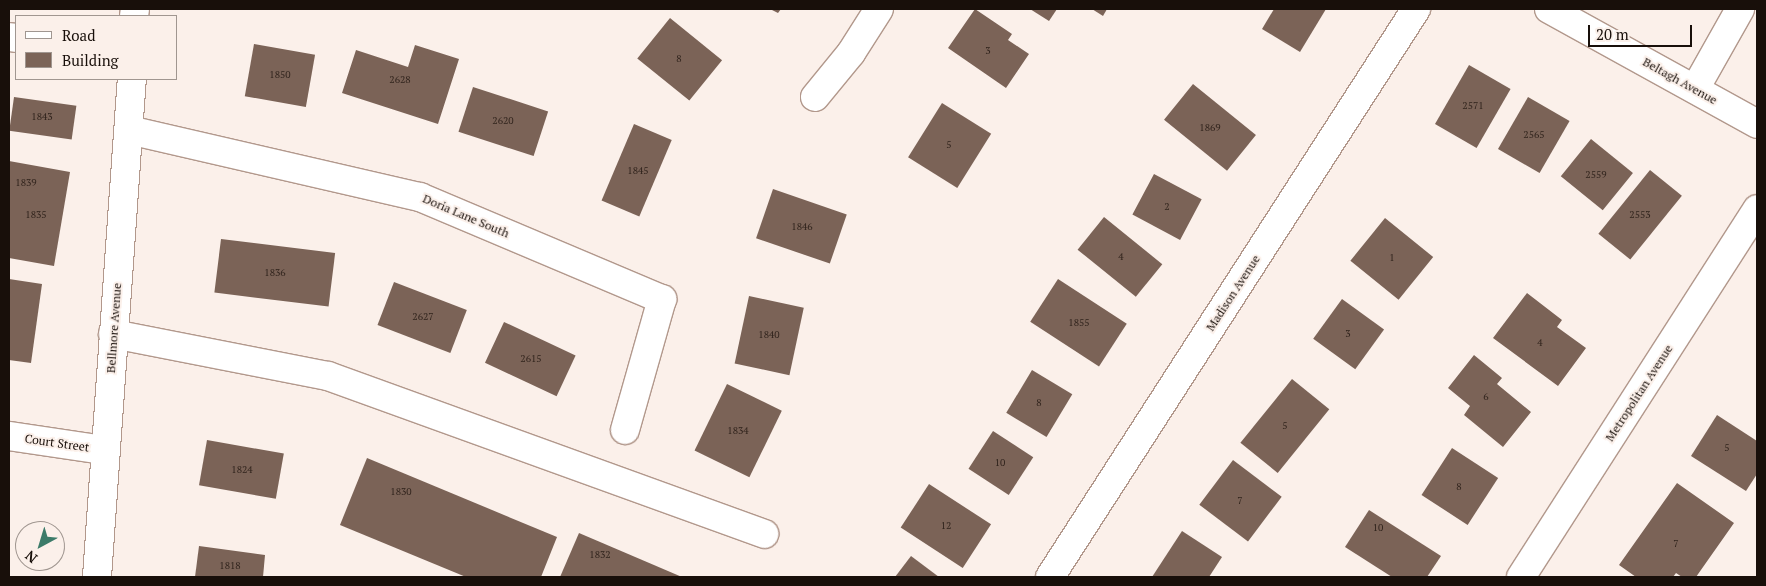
<!DOCTYPE html>
<html>
<head>
<meta charset="utf-8">
<style>
  body { margin:0 }
  #map { position:relative; width:1766px; height:586px; overflow:hidden; background:#fbf0ea; font-family:"PT Serif",serif }
  div>[style] { position:absolute }
  [style*='--x'] { left:calc(var(--x)*1px); top:calc(var(--y)*1px); width:calc(var(--w)*1px); rotate:calc(var(--a)*1deg) }
  .building>* { inset:0; background:#7b6357; transform-origin:0 0 }
  .roads { filter:drop-shadow(1px 0 #b2988c) drop-shadow(-1px 0 #b2988c) drop-shadow(0 1px #b2988c) drop-shadow(0 -1px #b2988c) }
  .minor>* { height:28px; margin:-14px; padding:0 14px; transform-origin:14px; border-radius:14px; background:#fff }
  .major>* { height:28px; margin:-14px; padding:0 14px; transform-origin:14px; border-radius:14px; background:#fff }
  span { translate:-50% -50%; white-space:nowrap; text-align:center; line-height:1.15; -webkit-text-stroke:4px #fbf0ea; paint-order:stroke }
  .number-label { font-size:10px; color:#31241d }
  .number-label span { -webkit-text-stroke-width:0 }
  .street-label { font-size:12px; color:#180f0a }
  .frame { position:absolute; inset:0; border:10px solid #180f0a; pointer-events:none }
  .legend { position:absolute; left:15px; top:15px; width:162px; height:65px; box-sizing:border-box; background:#fbf0ea; border:1px solid #a09690; margin:0; padding:6px 9px; list-style:none; font-size:15px; color:#180f0a }
  .legend li { display:flex; align-items:center; gap:10px; height:25px }
  .legend b { width:25px; border:1px solid #a09690 }
  .north { position:absolute; left:15px; top:521px; width:50px; height:50px; box-sizing:border-box; background:#fbf0ea; border:1px solid #a09690; border-radius:50%; rotate:219deg; font-size:14px; font-weight:700; line-height:20px; text-align:center; color:#180f0a }
  .north::after { content:''; display:block; margin:auto; width:18px; height:22px; background:#3c7b69; clip-path:polygon(50% 0,100% 100%,50% 72%,0 100%) }
  .scale { position:absolute; left:1588px; top:25px; width:104px; height:22px; box-sizing:border-box; border:2px solid #180f0a; border-top:0; padding-left:6px; font-size:15px; line-height:18px; white-space:nowrap; color:#180f0a; -webkit-text-stroke:4px #fbf0ea; paint-order:stroke }
</style>
</head>
<body>
<div id="map">
  <div class="building">
    <div style="clip-path:polygon(770px 9px,781px 9px,778px 13px)"></div>
    <div style="clip-path:polygon(975px 9px,1012px 34px,1008px 40px,1029px 54px,1006px 88px,948px 48px)"></div>
    <div style="clip-path:polygon(1030px 9px,1057px 9px,1049px 21px)"></div>
    <div style="clip-path:polygon(1092px 9px,1107px 9px,1103px 16px)"></div>
    <div style="clip-path:polygon(1274px 9px,1326px 9px,1300px 52px,1262px 29px)"></div>
    <div style="left:670px;top:18px;width:67px;height:52px;rotate:39deg"></div>
    <div style="left:254px;top:44px;width:62px;height:53px;rotate:10deg"></div>
    <div style="clip-path:polygon(415px 45px,459px 59px,438px 124px,342px 93px,356px 50px,408px 67px)"></div>
    <div style="left:1469px;top:65px;width:48px;height:68px;rotate:30deg"></div>
    <div style="left:1193px;top:84px;width:81px;height:46px;rotate:39deg"></div>
    <div style="left:473px;top:87px;width:79px;height:47px;rotate:18deg"></div>
    <div style="left:14px;top:97px;width:63px;height:34px;rotate:8deg"></div>
    <div style="left:1528px;top:97px;width:48px;height:60px;rotate:30deg"></div>
    <div style="left:942px;top:103px;width:58px;height:64px;rotate:32deg"></div>
    <div style="left:634px;top:124px;width:41px;height:83px;rotate:23deg"></div>
    <div style="left:1591px;top:139px;width:54px;height:48px;rotate:39deg"></div>
    <div style="clip-path:polygon(9px 161px,70px 172px,54px 266px,9px 258px)"></div>
    <div style="left:1650px;top:170px;width:41px;height:82px;rotate:39deg"></div>
    <div style="left:1154px;top:174px;width:54px;height:46px;rotate:28deg"></div>
    <div style="left:773px;top:189px;width:78px;height:52px;rotate:19deg"></div>
    <div style="left:1104px;top:217px;width:75px;height:42px;rotate:39deg"></div>
    <div style="left:1385px;top:218px;width:62px;height:55px;rotate:39deg"></div>
    <div style="left:221px;top:239px;width:115px;height:54px;rotate:7deg"></div>
    <div style="clip-path:polygon(9px 279px,42px 284px,31px 363px,9px 360px)"></div>
    <div style="left:1058px;top:279px;width:82px;height:51px;rotate:33deg"></div>
    <div style="left:394px;top:282px;width:78px;height:46px;rotate:21deg"></div>
    <div style="clip-path:polygon(1527px 293px,1562px 320px,1557px 327px,1586px 348px,1558px 386px,1493px 338px)"></div>
    <div style="left:749px;top:296px;width:56px;height:69px;rotate:12deg"></div>
    <div style="left:1342px;top:299px;width:52px;height:49px;rotate:36deg"></div>
    <div style="left:504px;top:322px;width:79px;height:45px;rotate:25deg"></div>
    <div style="clip-path:polygon(1474px 355px,1502px 378px,1497px 384px,1531px 412px,1503px 447px,1464px 415px,1470px 406px,1448px 388px)"></div>
    <div style="left:1032px;top:370px;width:47px;height:50px;rotate:31deg"></div>
    <div style="left:1292px;top:379px;width:48px;height:82px;rotate:39deg"></div>
    <div style="left:727px;top:384px;width:61px;height:74px;rotate:26deg"></div>
    <div style="clip-path:polygon(1717px 415px,1757px 441px,1757px 474px,1746px 491px,1691px 456px)"></div>
    <div style="left:993px;top:431px;width:48px;height:45px;rotate:33deg"></div>
    <div style="left:207px;top:440px;width:78px;height:46px;rotate:10deg"></div>
    <div style="left:1452px;top:448px;width:55px;height:56px;rotate:33deg"></div>
    <div style="clip-path:polygon(367px 458px,557px 537px,541px 577px,466px 577px,340px 525px)"></div>
    <div style="left:1233px;top:460px;width:61px;height:56px;rotate:37deg"></div>
    <div style="clip-path:polygon(1677px 483px,1734px 523px,1696px 577px,1682px 577px,1676px 573px,1673px 577px,1636px 577px,1619px 565px)"></div>
    <div style="left:929px;top:484px;width:74px;height:52px;rotate:33deg"></div>
    <div style="clip-path:polygon(1369px 510px,1441px 556px,1427px 577px,1392px 577px,1345px 547px)"></div>
    <div style="clip-path:polygon(1182px 531px,1222px 557px,1209px 577px,1152px 577px)"></div>
    <div style="clip-path:polygon(579px 533px,682px 577px,560px 577px)"></div>
    <div style="clip-path:polygon(199px 546px,265px 555px,263px 577px,195px 577px)"></div>
    <div style="clip-path:polygon(911px 556px,939px 577px,895px 577px)"></div>
  </div>
  <div class="roads">
    <div class="minor">
      <div style="--x:1549;--y:9;--w:238;--a:28.9"></div>
      <div style="--x:9;--y:37;--w:7;--a:8"></div>
      <div style="--x:1695;--y:89;--w:92;--a:-60.6"></div>
      <div style="--x:815;--y:97;--w:57;--a:-50.7"></div>
      <div style="--x:851;--y:53;--w:52;--a:-57.5"></div>
      <div style="--x:129;--y:130;--w:299;--a:13"></div>
      <div style="--x:420;--y:197;--w:263;--a:22.9"></div>
      <div style="--x:662;--y:299;--w:136;--a:105.8"></div>
      <div style="--x:113;--y:334;--w:219;--a:11.1"></div>
      <div style="--x:328;--y:376;--w:464;--a:19.9"></div>
      <div style="--x:9;--y:436;--w:96;--a:8.4"></div>
      <div style="--x:1050;--y:577;--w:676;--a:-57.2"></div>
      <div style="--x:1521;--y:577;--w:437;--a:-57.3"></div>
    </div>
    <div class="major">
      <div style="--x:134;--y:16;--w:7;--a:-82"></div>
      <div style="--x:97;--y:577;--w:499;--a:-86"></div>
    </div>
  </div>
  <div class="number-label">
    <span style="left:988px;top:51px">3</span>
    <span style="left:679px;top:59px">8</span>
    <span style="left:280px;top:75px">1850</span>
    <span style="left:400px;top:80px">2628</span>
    <span style="left:1473px;top:106px">2571</span>
    <span style="left:42px;top:117px">1843</span>
    <span style="left:503px;top:121px">2620</span>
    <span style="left:1210px;top:128px">1869</span>
    <span style="left:1534px;top:135px">2565</span>
    <span style="left:949px;top:145px">5</span>
    <span style="left:638px;top:171px">1845</span>
    <span style="left:1596px;top:175px">2559</span>
    <span style="left:26px;top:183px">1839</span>
    <span style="left:1167px;top:207px">2</span>
    <span style="left:36px;top:215px">1835</span>
    <span style="left:1640px;top:215px">2553</span>
    <span style="left:802px;top:227px">1846</span>
    <span style="left:1121px;top:257px">4</span>
    <span style="left:1392px;top:258px">1</span>
    <span style="left:275px;top:273px">1836</span>
    <span style="left:423px;top:317px">2627</span>
    <span style="left:1079px;top:323px">1855</span>
    <span style="left:1348px;top:334px">3</span>
    <span style="left:769px;top:335px">1840</span>
    <span style="left:1540px;top:343px">4</span>
    <span style="left:531px;top:359px">2615</span>
    <span style="left:1486px;top:397px">6</span>
    <span style="left:1039px;top:403px">8</span>
    <span style="left:1285px;top:426px">5</span>
    <span style="left:738px;top:431px">1834</span>
    <span style="left:1727px;top:448px">5</span>
    <span style="left:1000px;top:463px">10</span>
    <span style="left:242px;top:470px">1824</span>
    <span style="left:1459px;top:487px">8</span>
    <span style="left:401px;top:492px">1830</span>
    <span style="left:1240px;top:501px">7</span>
    <span style="left:946px;top:526px">12</span>
    <span style="left:1378px;top:528px">10</span>
    <span style="left:1676px;top:544px">7</span>
    <span style="left:600px;top:555px">1832</span>
    <span style="left:230px;top:566px">1818</span>
  </div>
  <div class="street-label">
    <span style="left:1680px;top:81px;rotate:29deg">Beltagh Avenue</span>
    <span style="left:466px;top:216px;rotate:23deg">Doria Lane South</span>
    <span style="left:1233px;top:293px;rotate:-57deg">Madison Avenue</span>
    <span style="left:114px;top:328px;rotate:-86deg">Bellmore Avenue</span>
    <span style="left:1639px;top:393px;rotate:-57deg">Metropolitan Avenue</span>
    <span style="left:57px;top:443px;rotate:8deg">Court Street</span>
  </div>
  <div class="frame"></div>
  <ul class="legend">
  <li><b style="height:6px;background:#fff"></b>Road</li>
  <li><b style="height:14px;background:#7b6357"></b>Building</li>
  </ul>
  <div class="north">N</div>
  <div class="scale">20 m</div>
</div>
</body>
</html>
